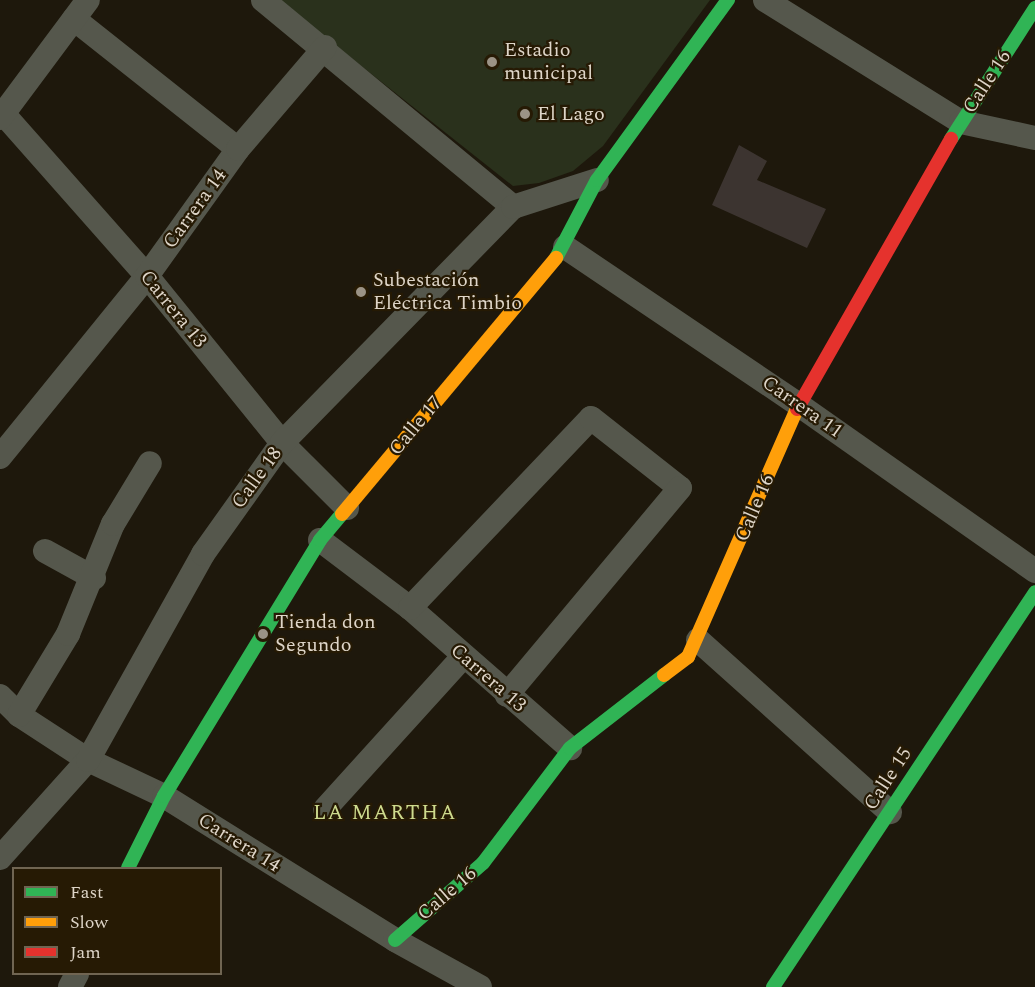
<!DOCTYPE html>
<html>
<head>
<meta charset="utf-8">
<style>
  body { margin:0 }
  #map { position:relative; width:1035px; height:987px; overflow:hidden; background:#1e180c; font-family:Spectral,serif }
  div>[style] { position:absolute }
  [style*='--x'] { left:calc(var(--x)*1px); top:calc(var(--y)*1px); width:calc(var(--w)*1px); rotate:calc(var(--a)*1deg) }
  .green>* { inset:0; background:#2a311c }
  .building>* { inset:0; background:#3c3430 }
  .street>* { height:24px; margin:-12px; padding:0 12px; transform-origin:12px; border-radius:12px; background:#55574c }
  .fast>* { height:14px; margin:-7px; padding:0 7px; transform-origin:7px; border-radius:7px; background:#30b455 }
  .slow>* { height:14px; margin:-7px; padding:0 7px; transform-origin:7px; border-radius:7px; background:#ff9f0a }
  .jam>* { height:14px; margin:-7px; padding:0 7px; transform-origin:7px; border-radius:7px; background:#e5322d }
  .dots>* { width:16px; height:16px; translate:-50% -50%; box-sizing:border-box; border:3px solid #261a04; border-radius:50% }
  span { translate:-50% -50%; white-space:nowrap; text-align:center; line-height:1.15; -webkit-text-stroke:4.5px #261a04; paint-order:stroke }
  .poi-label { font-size:20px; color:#ded5c8 }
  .left { translate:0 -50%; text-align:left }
  .street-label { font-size:20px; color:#ded5c8 }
  .neighbourhood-label { font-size:21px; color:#cedb8e; letter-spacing:1.5px }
  .legend { position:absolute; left:12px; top:867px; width:210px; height:108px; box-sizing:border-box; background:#261a04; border:2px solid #706552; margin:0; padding:8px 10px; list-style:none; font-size:18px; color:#ded5c8 }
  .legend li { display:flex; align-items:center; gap:12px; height:30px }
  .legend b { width:30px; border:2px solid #706552 }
</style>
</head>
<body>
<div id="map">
  <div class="green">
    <div style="clip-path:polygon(278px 0,710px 0,603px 146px,573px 171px,539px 183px,513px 186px)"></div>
  </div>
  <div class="building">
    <div style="clip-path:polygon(739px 145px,767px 161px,757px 180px,826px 209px,807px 248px,712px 205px)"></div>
  </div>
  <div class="street">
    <div style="--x:263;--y:0;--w:325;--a:39.6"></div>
    <div style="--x:765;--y:0;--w:231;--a:31.9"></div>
    <div style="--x:961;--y:122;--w:76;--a:12.2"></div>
    <div style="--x:74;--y:19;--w:209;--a:38.4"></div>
    <div style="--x:0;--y:110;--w:222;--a:48.5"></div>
    <div style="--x:147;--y:276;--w:215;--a:51"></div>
    <div style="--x:282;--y:443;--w:92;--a:45"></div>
    <div style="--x:0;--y:118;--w:147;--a:-53.3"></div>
    <div style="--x:565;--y:247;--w:282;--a:34"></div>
    <div style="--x:799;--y:405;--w:289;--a:35.1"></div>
    <div style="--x:0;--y:457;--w:233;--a:-50.9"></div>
    <div style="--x:147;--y:276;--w:156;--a:-54.4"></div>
    <div style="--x:238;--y:149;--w:134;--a:-49.5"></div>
    <div style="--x:320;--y:540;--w:113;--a:37.1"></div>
    <div style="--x:410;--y:608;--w:213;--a:41.2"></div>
    <div style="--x:45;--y:551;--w:56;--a:28.9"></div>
    <div style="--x:410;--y:608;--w:262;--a:-46.4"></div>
    <div style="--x:591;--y:418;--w:113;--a:38.2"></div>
    <div style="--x:680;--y:488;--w:270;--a:129.9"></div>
    <div style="--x:698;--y:640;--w:258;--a:41.9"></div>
    <div style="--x:0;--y:696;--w:27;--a:45"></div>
    <div style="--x:19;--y:715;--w:82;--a:33.1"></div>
    <div style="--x:88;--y:760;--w:84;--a:25.3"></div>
    <div style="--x:164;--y:796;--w:272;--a:31.9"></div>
    <div style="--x:395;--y:940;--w:97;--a:28.9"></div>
    <div style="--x:19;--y:715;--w:95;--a:-58.8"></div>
    <div style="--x:68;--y:634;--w:119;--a:-67.8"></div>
    <div style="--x:113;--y:524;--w:71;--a:-58.8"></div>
    <div style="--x:325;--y:809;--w:204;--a:-47.8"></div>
    <div style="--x:0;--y:858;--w:132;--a:-48.1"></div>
    <div style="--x:88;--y:760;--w:236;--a:-60.8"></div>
    <div style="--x:203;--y:554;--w:136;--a:-54.6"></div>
    <div style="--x:282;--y:443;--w:330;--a:-45.6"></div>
    <div style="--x:513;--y:207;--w:88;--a:-17.8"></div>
    <div style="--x:70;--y:987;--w:15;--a:-62"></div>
  </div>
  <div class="fast">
    <div style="--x:951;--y:139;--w:156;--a:-57.3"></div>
    <div style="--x:556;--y:258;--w:88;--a:-62.3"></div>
    <div style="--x:597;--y:180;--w:223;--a:-54"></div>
    <div style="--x:128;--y:868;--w:80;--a:-63.4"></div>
    <div style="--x:164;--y:796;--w:300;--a:-58.6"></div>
    <div style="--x:320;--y:540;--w:34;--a:-50"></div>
    <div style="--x:395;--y:940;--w:117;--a:-41.2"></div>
    <div style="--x:483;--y:863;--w:144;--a:-52.9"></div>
    <div style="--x:570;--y:748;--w:119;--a:-37.8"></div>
    <div style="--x:773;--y:987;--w:474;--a:-56.4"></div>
  </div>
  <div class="slow">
    <div style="--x:342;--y:514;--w:334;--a:-50.1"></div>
    <div style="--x:664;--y:675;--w:30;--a:-37"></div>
    <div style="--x:688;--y:657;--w:271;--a:-66.3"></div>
  </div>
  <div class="jam">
    <div style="--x:797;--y:409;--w:311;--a:-60.3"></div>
  </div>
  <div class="dots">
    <div style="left:492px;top:62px;background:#9b9386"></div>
    <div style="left:525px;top:114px;background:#9b9386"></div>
    <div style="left:361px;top:292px;background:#9b9386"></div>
    <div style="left:263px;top:634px;background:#9b9386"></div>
  </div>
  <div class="poi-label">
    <span class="left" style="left:504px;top:62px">Estadio<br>municipal</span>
    <span class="left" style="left:537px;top:114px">El Lago</span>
    <span class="left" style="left:373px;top:292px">Subestación<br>Eléctrica Timbio</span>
    <span class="left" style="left:275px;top:634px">Tienda don<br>Segundo</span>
  </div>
  <div class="street-label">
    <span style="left:987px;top:82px;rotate:-57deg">Calle 16</span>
    <span style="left:195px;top:209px;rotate:-54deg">Carrera 14</span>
    <span style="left:173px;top:309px;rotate:51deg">Carrera 13</span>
    <span style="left:802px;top:407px;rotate:35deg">Carrera 11</span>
    <span style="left:416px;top:426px;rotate:-50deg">Calle 17</span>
    <span style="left:257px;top:478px;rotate:-54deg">Calle 18</span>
    <span style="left:755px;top:508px;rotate:-67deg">Calle 16</span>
    <span style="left:488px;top:678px;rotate:41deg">Carrera 13</span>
    <span style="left:888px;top:779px;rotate:-57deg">Calle 15</span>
    <span style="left:239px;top:843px;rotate:32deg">Carrera 14</span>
    <span style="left:447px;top:894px;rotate:-41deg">Calle 16</span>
  </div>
  <div class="neighbourhood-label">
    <span style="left:385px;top:813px">LA MARTHA</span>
  </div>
  <ul class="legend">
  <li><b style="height:8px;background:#30b455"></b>Fast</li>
  <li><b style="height:8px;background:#ff9f0a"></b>Slow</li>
  <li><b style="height:8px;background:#e5322d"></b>Jam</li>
  </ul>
</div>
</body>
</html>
